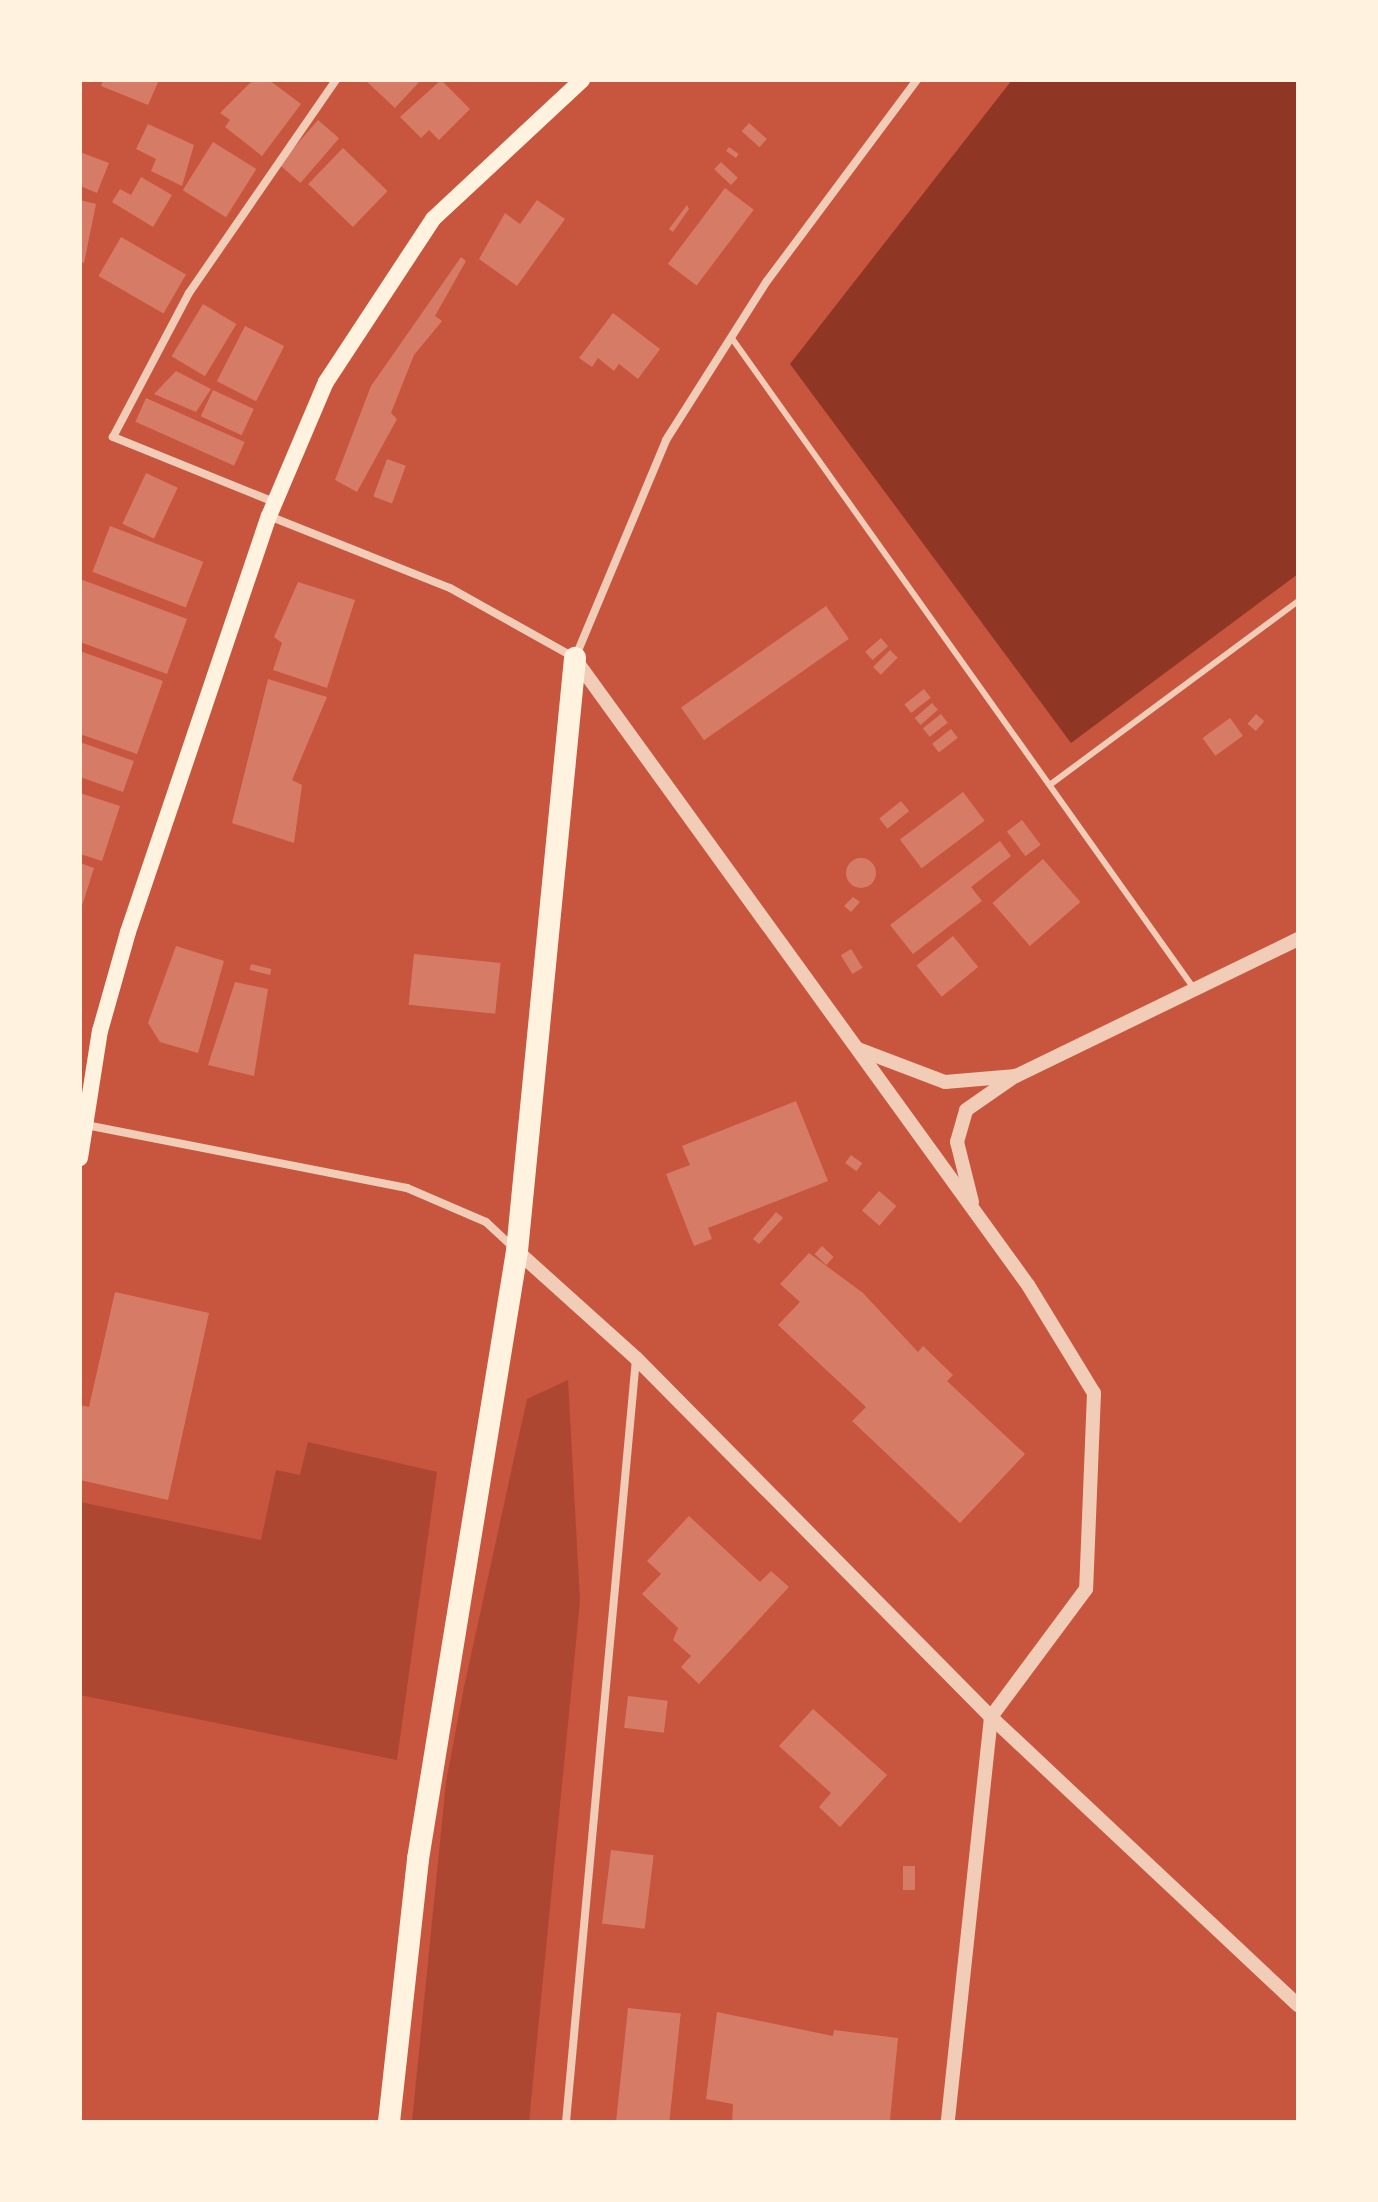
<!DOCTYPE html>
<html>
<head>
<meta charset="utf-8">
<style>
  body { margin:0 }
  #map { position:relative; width:1378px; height:2202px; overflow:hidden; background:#c8553d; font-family:Jost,sans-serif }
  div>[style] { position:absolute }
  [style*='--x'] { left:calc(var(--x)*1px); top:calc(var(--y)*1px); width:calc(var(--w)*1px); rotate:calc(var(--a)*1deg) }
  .green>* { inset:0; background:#ae4732 }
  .water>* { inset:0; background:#8f3625 }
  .building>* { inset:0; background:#d67c66; transform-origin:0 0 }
  .round { border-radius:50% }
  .service>* { height:6px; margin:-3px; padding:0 3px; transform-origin:3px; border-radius:3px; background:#f1ccb7 }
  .minor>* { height:8px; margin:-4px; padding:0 4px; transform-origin:4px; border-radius:4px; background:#f1ccb7 }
  .tertiary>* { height:14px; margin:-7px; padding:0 7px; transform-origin:7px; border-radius:7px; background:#f1ccb7 }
  .secondary>* { height:16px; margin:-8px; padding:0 8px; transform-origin:8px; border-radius:8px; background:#fff3e0 }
  .trunk>* { height:22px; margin:-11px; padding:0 11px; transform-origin:11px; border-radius:11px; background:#fff3e0 }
  span { translate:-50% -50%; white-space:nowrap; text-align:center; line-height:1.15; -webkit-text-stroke:6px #fff3e0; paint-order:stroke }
  .frame { position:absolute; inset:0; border:82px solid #fff3e0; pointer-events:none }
</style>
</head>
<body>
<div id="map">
  <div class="green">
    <div style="clip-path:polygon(568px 1380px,580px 1601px,529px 2122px,412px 2122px,446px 1782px,464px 1687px,527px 1399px)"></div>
    <div style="clip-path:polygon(308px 1442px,437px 1472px,397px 1760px,80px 1695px,80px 1502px,261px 1540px,276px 1470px,300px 1475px)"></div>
  </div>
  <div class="water">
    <div style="clip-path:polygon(1012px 80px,1298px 80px,1298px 574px,1071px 743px,790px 364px)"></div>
  </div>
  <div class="building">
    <div style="clip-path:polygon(103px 80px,159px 80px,148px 105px,101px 86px)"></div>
    <div style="clip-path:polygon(253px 80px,269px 80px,301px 104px,262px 156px,225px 127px,230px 120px,220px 113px)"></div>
    <div style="clip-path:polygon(365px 80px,421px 80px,395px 108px)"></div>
    <div style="clip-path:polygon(441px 80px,470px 109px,439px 140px,429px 130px,421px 138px,400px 117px)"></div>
    <div style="left:318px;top:120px;width:28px;height:59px;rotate:41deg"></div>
    <div style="left:749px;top:123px;width:24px;height:11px;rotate:42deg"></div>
    <div style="clip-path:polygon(148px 124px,194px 145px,182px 186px,151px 171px,156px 159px,136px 149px)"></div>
    <div style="left:213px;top:142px;width:51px;height:57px;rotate:32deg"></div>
    <div style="left:729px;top:147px;width:12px;height:5px;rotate:35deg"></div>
    <div style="left:343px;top:148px;width:62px;height:50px;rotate:44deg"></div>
    <div style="clip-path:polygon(80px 152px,109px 163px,97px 193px,80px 186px)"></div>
    <div style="left:721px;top:162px;width:23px;height:10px;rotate:43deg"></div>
    <div style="clip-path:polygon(141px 177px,172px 195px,153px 227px,112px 202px,120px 189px,131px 195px)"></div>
    <div style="left:725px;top:188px;width:36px;height:95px;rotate:37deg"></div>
    <div style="clip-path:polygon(80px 200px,96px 204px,84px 263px,80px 262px)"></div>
    <div style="clip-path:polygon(537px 200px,565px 219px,517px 286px,479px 259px,505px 213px,520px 224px)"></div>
    <div style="clip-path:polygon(687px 205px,689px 209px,673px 232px,669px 229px)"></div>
    <div style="left:121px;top:237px;width:75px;height:45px;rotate:30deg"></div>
    <div style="clip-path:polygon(461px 257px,466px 261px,435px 316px,442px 321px,414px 355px,391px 413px,397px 419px,357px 492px,335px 480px,371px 386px)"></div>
    <div style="left:203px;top:304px;width:39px;height:61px;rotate:31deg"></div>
    <div style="clip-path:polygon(613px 313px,660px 349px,638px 379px,619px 364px,614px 371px,598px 358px,592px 367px,579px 358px)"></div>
    <div style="left:245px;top:326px;width:44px;height:62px;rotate:27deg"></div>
    <div style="clip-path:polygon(176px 371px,211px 389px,196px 412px,154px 394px)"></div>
    <div style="left:213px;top:390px;width:45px;height:29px;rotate:25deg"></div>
    <div style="left:146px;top:398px;width:108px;height:26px;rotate:24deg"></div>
    <div style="left:387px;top:459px;width:20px;height:40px;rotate:20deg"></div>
    <div style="left:146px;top:473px;width:35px;height:56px;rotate:25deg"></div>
    <div style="left:110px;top:526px;width:100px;height:49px;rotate:21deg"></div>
    <div style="clip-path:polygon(80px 579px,187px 619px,167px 674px,80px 642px)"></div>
    <div style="clip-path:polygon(298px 582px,355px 600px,327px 688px,273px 670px,282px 643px,274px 637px)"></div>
    <div style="left:826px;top:606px;width:40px;height:177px;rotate:55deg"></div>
    <div style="left:881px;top:638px;width:11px;height:21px;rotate:49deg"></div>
    <div style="left:890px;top:650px;width:11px;height:24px;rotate:45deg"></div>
    <div style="clip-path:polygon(80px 651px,163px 681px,137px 754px,80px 734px)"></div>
    <div style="clip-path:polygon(268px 679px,327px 697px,292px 780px,302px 785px,294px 843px,232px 823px)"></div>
    <div style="left:924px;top:689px;width:11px;height:25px;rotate:52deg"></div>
    <div style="left:932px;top:703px;width:9px;height:23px;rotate:49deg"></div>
    <div style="left:941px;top:714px;width:11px;height:23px;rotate:52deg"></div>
    <div style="left:1256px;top:714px;width:11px;height:13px;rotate:41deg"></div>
    <div style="left:1230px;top:718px;width:22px;height:34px;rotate:54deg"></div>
    <div style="left:951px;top:729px;width:11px;height:24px;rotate:52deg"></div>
    <div style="clip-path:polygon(80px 742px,134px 761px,123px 792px,80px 777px)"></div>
    <div style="left:963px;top:792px;width:36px;height:79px;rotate:53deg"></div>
    <div style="clip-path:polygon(80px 793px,120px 806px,102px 861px,80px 854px)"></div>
    <div style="left:901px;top:801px;width:13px;height:28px;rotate:51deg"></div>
    <div style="left:1022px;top:820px;width:31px;height:19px;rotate:53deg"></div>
    <div style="clip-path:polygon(1000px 841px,1011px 856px,971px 887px,982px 901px,913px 954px,890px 925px)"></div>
    <div class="round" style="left:846px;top:858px;width:30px;height:30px"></div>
    <div style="left:1043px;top:859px;width:57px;height:67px;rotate:49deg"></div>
    <div style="clip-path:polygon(80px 863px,94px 868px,81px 909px,80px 909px)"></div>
    <div style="clip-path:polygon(853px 897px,860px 902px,851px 912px,844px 906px)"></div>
    <div style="left:953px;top:936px;width:40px;height:47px;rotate:51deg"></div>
    <div style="clip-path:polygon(176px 946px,224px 961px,198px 1053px,160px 1042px,148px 1023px)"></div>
    <div style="left:851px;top:949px;width:22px;height:12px;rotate:58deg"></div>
    <div style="left:414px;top:954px;width:87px;height:51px;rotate:6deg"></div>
    <div style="left:251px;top:964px;width:21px;height:6px;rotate:14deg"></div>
    <div style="clip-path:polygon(235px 982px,268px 989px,254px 1076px,208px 1065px)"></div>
    <div style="clip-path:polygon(796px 1101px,828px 1181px,708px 1228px,712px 1239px,694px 1246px,666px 1174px,690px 1165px,682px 1146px)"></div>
    <div style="left:851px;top:1155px;width:14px;height:10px;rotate:36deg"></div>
    <div style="left:879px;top:1191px;width:23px;height:26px;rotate:41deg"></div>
    <div style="clip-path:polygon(776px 1212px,783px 1218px,759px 1244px,753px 1239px)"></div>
    <div style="left:822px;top:1246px;width:16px;height:11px;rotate:43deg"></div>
    <div style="clip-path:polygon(809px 1253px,863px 1293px,918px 1352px,923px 1346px,953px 1375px,947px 1381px,1025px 1454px,960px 1523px,852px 1421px,866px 1407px,778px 1325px,800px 1302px,780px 1284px)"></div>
    <div style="clip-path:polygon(115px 1292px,209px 1313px,168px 1500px,80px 1480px,80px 1405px,89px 1407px)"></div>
    <div style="clip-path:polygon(689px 1516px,760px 1582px,771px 1571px,789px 1587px,699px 1684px,681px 1667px,691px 1656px,673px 1640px,678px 1628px,642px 1594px,661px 1574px,647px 1561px)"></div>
    <div style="left:628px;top:1696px;width:40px;height:32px;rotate:7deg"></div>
    <div style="clip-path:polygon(813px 1709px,887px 1775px,840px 1827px,819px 1807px,831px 1793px,779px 1746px)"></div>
    <div style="left:611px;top:1850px;width:43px;height:74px;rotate:7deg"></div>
    <div style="left:903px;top:1866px;width:12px;height:24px"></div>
    <div style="left:628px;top:2008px;width:53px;height:115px;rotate:6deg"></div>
    <div style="clip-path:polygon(717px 2012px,833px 2036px,834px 2030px,898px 2038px,890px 2120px,732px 2122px,733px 2104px,706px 2099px)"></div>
  </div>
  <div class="service">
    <div style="--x:731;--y:337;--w:801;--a:54.6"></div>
    <div style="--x:1051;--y:784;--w:307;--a:-36.5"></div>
  </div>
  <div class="minor">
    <div style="--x:274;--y:502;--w:174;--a:-158"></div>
    <div style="--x:113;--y:437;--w:163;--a:-62.2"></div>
    <div style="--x:189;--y:293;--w:259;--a:-55.4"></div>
    <div style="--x:269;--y:516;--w:195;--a:21.7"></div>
    <div style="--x:450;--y:588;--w:143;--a:29.2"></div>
    <div style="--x:575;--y:658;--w:236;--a:-67.3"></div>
    <div style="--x:666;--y:440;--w:188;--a:-57.6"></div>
    <div style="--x:767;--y:281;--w:251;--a:-53.3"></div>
    <div style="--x:86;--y:1125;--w:327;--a:11.1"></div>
    <div style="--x:407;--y:1188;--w:86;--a:23.3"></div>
    <div style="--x:486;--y:1222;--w:38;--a:43"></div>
    <div style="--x:566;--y:2122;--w:766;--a:-84.76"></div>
  </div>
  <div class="tertiary">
    <div style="--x:575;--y:659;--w:773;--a:54.11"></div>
    <div style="--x:1028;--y:1285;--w:127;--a:58.6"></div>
    <div style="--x:1094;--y:1393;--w:196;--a:92.3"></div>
    <div style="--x:1086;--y:1589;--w:159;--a:126.6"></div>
    <div style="--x:991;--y:1717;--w:407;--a:96.1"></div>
    <div style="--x:858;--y:1049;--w:93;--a:20.8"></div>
    <div style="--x:945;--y:1082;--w:71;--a:-4.8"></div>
    <div style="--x:1016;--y:1076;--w:314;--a:-25.9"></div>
    <div style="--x:972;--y:1202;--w:62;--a:-104"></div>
    <div style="--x:957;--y:1142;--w:33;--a:-74"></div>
    <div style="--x:966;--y:1110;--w:60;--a:-34.8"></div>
    <div style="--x:517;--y:1251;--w:160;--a:42"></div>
    <div style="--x:636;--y:1358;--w:505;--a:45.32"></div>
    <div style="--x:991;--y:1717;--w:421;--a:43.2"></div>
  </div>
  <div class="secondary">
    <div style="--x:80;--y:1158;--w:129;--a:-81.1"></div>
    <div style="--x:100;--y:1031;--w:103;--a:-74.2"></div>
    <div style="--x:128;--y:932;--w:439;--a:-71.3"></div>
    <div style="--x:269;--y:516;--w:146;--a:-67"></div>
    <div style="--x:326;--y:382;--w:195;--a:-56.7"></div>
    <div style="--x:433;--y:219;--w:204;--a:-43"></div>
  </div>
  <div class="trunk">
    <div style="--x:389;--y:2122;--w:265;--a:-83.7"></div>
    <div style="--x:418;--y:1859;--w:616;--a:-80.75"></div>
    <div style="--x:517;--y:1251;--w:596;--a:-84.41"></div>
  </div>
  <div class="frame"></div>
</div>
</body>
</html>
